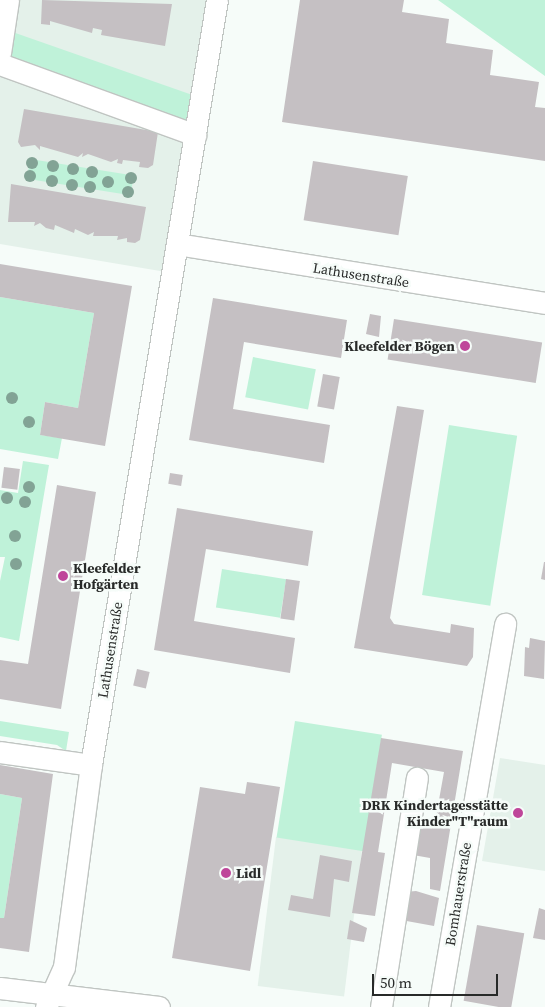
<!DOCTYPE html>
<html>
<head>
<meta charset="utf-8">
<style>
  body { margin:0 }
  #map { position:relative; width:545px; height:1007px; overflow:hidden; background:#f6fcf9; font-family:"Source Serif 4",serif }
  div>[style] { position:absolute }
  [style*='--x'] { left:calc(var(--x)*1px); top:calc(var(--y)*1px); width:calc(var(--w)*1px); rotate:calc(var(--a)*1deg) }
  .built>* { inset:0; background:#e4f1ea; transform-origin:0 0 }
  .green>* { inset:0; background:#bff2d9; transform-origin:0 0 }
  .building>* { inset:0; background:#c5c0c3; transform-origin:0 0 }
  .roads { filter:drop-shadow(1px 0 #c0c5c2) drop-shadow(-1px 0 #c0c5c2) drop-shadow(0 1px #c0c5c2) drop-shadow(0 -1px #c0c5c2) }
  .minor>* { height:21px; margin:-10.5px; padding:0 10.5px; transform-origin:10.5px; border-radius:10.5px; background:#fff }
  .trees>* { width:12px; height:12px; margin:-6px; border-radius:50%; background:#82a395 }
  .dots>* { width:14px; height:14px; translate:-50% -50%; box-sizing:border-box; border:2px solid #f6fcf9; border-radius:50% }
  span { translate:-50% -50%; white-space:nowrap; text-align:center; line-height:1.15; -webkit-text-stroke:5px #f6fcf9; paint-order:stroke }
  .street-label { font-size:14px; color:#282a29 }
  .poi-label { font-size:14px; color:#282a29; font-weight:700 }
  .right { translate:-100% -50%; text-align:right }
  .left { translate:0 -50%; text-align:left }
  .scale { position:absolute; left:372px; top:974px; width:126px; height:22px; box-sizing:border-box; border:2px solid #282a29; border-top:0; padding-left:6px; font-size:15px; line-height:18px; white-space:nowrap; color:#282a29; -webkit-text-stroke:4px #f6fcf9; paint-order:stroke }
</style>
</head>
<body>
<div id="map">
  <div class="built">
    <div style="clip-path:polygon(0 0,218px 0,172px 273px,0 244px)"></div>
    <div style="clip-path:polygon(500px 758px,545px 765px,545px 871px,482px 861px)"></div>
    <div style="left:276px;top:837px;width:87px;height:150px;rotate:7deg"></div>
  </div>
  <div class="green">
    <div style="clip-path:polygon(438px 0,545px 0,545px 76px,507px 49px)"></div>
    <div style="clip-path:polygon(4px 29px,201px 98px,195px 135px,0 53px)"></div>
    <div style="left:30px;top:159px;width:105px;height:20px;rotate:9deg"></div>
    <div style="clip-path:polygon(0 297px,94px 313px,78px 408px,45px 402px,40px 435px,62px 438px,58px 459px,0 449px)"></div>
    <div style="left:253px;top:357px;width:64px;height:41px;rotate:11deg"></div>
    <div style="left:449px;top:425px;width:69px;height:172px;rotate:9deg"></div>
    <div style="clip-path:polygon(23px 461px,49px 465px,19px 641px,0 637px,0 581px,5px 557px,0 557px,0 490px,18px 493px)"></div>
    <div style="left:222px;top:569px;width:65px;height:39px;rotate:9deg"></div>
    <div style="clip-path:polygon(0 721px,69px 732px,66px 751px,57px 745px,0 736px)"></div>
    <div style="left:295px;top:721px;width:88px;height:118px;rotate:9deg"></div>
    <div style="clip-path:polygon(0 794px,22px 798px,4px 918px,0 918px)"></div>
  </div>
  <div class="building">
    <div style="clip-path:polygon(42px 0,172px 4px,165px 46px,101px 35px,102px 30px,93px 28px,92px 33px,50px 21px,50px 25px,41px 24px)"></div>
    <div style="clip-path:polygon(300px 0,404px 0,402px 12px,449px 19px,446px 43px,493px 50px,490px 75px,539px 82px,535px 107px,545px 108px,545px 161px,282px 122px)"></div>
    <div style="clip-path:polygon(24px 109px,158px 132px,153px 165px,148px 168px,139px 167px,140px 162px,123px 160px,122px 164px,117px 163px,118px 159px,111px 162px,88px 154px,82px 157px,83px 153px,78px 157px,40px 146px,40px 150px,35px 145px,21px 147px,18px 142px)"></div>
    <div style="left:313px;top:161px;width:96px;height:60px;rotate:9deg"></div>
    <div style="clip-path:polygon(11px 184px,146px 207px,140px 240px,135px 243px,127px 242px,127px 238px,117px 240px,118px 236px,93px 236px,94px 232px,88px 235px,75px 229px,74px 233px,55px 225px,54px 230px,46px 228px,40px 223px,34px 226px,35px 222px,8px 222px)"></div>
    <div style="clip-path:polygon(0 264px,132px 286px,105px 446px,40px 435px,45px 402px,78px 408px,94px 313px,0 297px)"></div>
    <div style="clip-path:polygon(213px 298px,347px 320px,341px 358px,244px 342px,233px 409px,330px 425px,324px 463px,189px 440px)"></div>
    <div style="clip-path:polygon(370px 314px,381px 316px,379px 337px,366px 334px)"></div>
    <div style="left:394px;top:319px;width:150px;height:41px;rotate:9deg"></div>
    <div style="left:323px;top:374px;width:17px;height:33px;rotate:10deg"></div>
    <div style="clip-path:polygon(397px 406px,424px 410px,390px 618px,394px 624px,450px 633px,451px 624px,474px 628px,473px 657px,467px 666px,354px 648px)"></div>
    <div style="left:4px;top:467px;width:16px;height:21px;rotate:7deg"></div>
    <div style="left:170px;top:473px;width:13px;height:11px;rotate:9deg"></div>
    <div style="clip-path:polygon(57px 485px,96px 492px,61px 709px,0 699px,0 660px,28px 664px)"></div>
    <div style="clip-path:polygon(177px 508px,313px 531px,308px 566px,206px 549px,194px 621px,295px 638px,290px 673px,154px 650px)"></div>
    <div style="clip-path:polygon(544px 562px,545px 562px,545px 580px,541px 579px)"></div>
    <div style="left:286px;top:579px;width:14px;height:40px;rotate:8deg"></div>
    <div style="clip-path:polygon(530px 638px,545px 641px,544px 679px,524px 676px,525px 647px,529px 648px)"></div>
    <div style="left:137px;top:669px;width:13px;height:17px;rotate:13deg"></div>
    <div style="clip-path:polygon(381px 738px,463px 751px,440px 891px,430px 889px,430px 858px,413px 855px,419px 819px,435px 822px,444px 772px,392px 763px,378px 852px,385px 853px,375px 916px,352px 913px)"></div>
    <div style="clip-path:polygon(0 765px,53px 774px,29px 952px,0 948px,0 918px,4px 918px,22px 798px,0 794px)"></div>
    <div style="clip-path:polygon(247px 782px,280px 787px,250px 971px,172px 958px,200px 787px,245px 794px)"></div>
    <div style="clip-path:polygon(320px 855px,352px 861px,349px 882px,334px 879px,330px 917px,288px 910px,291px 895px,313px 899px)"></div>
    <div style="clip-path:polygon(416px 891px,439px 898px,434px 926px,401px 920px,405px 892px)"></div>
    <div style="clip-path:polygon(539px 908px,545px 910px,545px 940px,533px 938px)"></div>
    <div style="clip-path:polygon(350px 920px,367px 928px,364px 942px,347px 939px)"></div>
    <div style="left:477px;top:925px;width:48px;height:77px;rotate:10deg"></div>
  </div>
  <div class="roads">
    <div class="minor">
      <div style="--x:0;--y:53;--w:54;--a:-81.4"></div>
      <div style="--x:0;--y:64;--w:208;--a:20"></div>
      <div style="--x:177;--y:244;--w:373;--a:9.1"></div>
      <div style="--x:0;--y:752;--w:92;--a:8.1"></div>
      <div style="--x:0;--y:988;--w:160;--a:6.8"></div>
      <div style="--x:46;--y:1007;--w:44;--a:-65.8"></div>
      <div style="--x:64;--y:967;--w:204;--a:-82.4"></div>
      <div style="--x:91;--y:765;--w:775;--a:-80.65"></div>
      <div style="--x:381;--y:1007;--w:232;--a:-81.1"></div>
      <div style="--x:439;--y:1007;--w:389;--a:-80.2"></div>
    </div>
  </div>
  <div class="trees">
    <div style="left:32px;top:163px"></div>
    <div style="left:53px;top:166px"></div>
    <div style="left:73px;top:169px"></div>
    <div style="left:92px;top:172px"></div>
    <div style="left:30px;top:176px"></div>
    <div style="left:131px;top:178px"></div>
    <div style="left:52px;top:181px"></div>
    <div style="left:108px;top:182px"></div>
    <div style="left:72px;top:185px"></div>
    <div style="left:90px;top:187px"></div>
    <div style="left:128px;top:192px"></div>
    <div style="left:12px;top:398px"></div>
    <div style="left:29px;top:422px"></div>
    <div style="left:29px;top:487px"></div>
    <div style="left:7px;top:498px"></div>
    <div style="left:25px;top:502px"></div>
    <div style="left:15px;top:536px"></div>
    <div style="left:16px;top:564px"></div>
  </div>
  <div class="dots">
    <div style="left:465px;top:346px;background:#bf469a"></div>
    <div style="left:63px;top:576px;background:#bf469a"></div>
    <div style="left:518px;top:813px;background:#bf469a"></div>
    <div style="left:226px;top:873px;background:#bf469a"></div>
  </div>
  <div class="street-label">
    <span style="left:361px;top:275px;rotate:9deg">Lathusenstraße</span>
    <span style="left:110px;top:650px;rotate:-81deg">Lathusenstraße</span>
    <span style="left:458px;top:894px;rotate:-81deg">Bomhauerstraße</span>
  </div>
  <div class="poi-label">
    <span class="right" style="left:455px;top:346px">Kleefelder Bögen</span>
    <span class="left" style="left:73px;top:576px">Kleefelder<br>Hofgärten</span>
    <span class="right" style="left:508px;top:813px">DRK Kindertagesstätte<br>Kinder"T"raum</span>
    <span class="left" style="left:236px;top:873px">Lidl</span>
  </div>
  <div class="scale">50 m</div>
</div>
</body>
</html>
